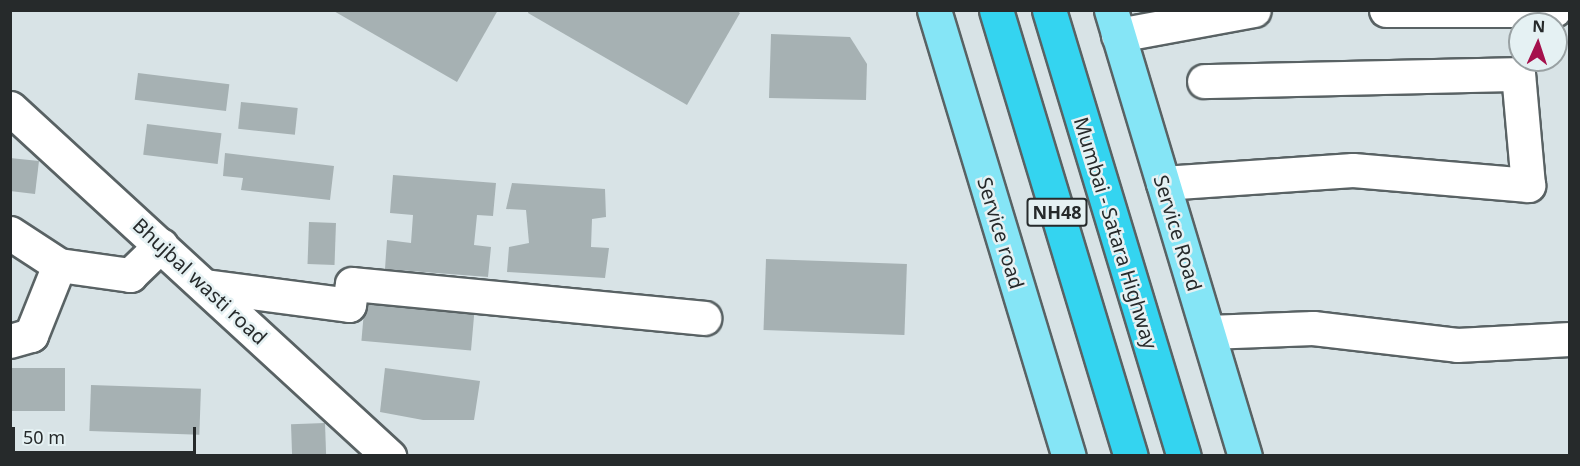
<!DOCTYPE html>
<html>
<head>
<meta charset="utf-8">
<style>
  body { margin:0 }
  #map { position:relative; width:1580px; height:466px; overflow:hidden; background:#d8e3e6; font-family:"Noto Sans",sans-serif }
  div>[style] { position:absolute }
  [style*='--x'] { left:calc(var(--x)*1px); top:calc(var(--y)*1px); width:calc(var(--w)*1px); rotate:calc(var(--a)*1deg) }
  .building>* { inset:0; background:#a6b1b3; transform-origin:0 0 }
  .roads { filter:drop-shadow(2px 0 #596264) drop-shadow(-2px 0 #596264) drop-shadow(0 2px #596264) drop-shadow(0 -2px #596264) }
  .minor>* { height:33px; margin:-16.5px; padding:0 16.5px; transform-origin:16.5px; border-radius:16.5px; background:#fff }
  .major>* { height:33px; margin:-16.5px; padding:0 16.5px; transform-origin:16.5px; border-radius:16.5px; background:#85e5f6 }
  .highway>* { height:33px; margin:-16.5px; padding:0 16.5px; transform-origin:16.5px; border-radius:16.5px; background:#34d4f0 }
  span { translate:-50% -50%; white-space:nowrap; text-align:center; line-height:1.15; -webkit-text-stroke:5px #e5f1f3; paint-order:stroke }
  .shield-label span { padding:2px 4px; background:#e5f1f3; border:2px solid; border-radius:4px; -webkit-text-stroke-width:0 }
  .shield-label { font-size:18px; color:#262a2b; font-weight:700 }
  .street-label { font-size:20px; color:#262a2b }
  .frame { position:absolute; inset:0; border:12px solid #262a2b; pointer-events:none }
  .north { position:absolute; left:1508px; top:12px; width:60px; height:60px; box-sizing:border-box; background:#e5f1f3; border:2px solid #99a1a3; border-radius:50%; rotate:3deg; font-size:16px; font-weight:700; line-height:24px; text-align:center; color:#262a2b }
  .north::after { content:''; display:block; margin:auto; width:21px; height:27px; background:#a5114c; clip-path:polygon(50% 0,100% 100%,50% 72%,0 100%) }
  .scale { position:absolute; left:12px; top:427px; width:184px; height:27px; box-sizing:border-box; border:3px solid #262a2b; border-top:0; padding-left:8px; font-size:18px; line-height:21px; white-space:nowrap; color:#262a2b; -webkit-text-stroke:4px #e5f1f3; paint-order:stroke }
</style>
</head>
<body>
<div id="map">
  <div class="building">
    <div style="clip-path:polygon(332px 10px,498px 10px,457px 82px)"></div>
    <div style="clip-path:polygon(529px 10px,736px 10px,740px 13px,687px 105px,528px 13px)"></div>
    <div style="clip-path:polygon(771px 34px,850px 37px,867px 64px,866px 100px,769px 98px)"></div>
    <div style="left:138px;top:73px;width:92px;height:27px;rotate:7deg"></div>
    <div style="left:241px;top:102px;width:57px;height:27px;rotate:6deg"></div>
    <div style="left:147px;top:124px;width:75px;height:31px;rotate:7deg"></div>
    <div style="clip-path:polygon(225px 153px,334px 166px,330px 200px,241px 190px,243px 178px,223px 176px)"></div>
    <div style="clip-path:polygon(10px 158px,39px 161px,35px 194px,10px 191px)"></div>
    <div style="clip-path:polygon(393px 175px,496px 183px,493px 216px,477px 215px,474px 245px,491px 247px,488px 277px,385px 269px,387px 240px,411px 243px,413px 215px,390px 213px)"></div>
    <div style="clip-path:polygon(512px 183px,605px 189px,606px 217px,592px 219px,591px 247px,609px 248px,605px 278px,507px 272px,509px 247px,529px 243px,526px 210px,506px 209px)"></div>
    <div style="left:309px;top:222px;width:27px;height:42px;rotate:2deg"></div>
    <div style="left:766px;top:259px;width:141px;height:71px;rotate:2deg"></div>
    <div style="left:365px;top:300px;width:110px;height:41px;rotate:5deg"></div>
    <div style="left:10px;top:368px;width:55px;height:43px"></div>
    <div style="clip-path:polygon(385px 368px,480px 381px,474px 420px,423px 420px,380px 412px)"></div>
    <div style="left:91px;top:385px;width:110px;height:46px;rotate:2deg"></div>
    <div style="left:325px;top:423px;width:33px;height:34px;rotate:88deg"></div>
  </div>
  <div class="roads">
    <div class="minor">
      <div style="--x:1386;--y:10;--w:168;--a:0"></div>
      <div style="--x:1118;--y:35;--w:138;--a:-10.4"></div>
      <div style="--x:10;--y:108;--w:515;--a:42.56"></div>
      <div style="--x:1163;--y:183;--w:190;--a:-3.9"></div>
      <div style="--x:1353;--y:170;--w:176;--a:4.9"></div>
      <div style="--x:1528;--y:185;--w:111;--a:-95.1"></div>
      <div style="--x:1518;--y:74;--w:314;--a:178.7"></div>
      <div style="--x:10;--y:233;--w:59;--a:33.1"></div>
      <div style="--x:59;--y:265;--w:72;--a:8"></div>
      <div style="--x:130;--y:275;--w:43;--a:-44.1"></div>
      <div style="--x:205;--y:286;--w:145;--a:7.5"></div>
      <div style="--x:349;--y:305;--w:21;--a:-82"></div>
      <div style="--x:352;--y:284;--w:354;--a:5.5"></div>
      <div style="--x:1208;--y:332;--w:105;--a:-2.2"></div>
      <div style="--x:1313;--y:328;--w:145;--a:6.7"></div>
      <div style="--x:1457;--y:345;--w:113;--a:-3"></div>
      <div style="--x:10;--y:341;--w:22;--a:-16"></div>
      <div style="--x:31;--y:335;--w:75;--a:-68.2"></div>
    </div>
    <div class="major">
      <div style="--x:934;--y:10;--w:466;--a:73.2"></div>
      <div style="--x:1111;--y:10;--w:466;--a:73.3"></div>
    </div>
    <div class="highway">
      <div style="--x:996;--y:10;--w:466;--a:73.2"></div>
      <div style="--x:1049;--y:10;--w:466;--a:73.2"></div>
    </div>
  </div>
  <div class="shield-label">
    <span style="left:1057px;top:212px">NH48</span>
  </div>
  <div class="street-label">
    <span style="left:1001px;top:233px;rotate:73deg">Service road</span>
    <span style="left:1116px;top:233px;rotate:73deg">Mumbai - Satara Highway</span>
    <span style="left:1178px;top:233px;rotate:73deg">Service Road</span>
    <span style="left:200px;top:281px;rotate:43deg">Bhujbal wasti road</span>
  </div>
  <div class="frame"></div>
  <div class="north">N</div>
  <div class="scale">50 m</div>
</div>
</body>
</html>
